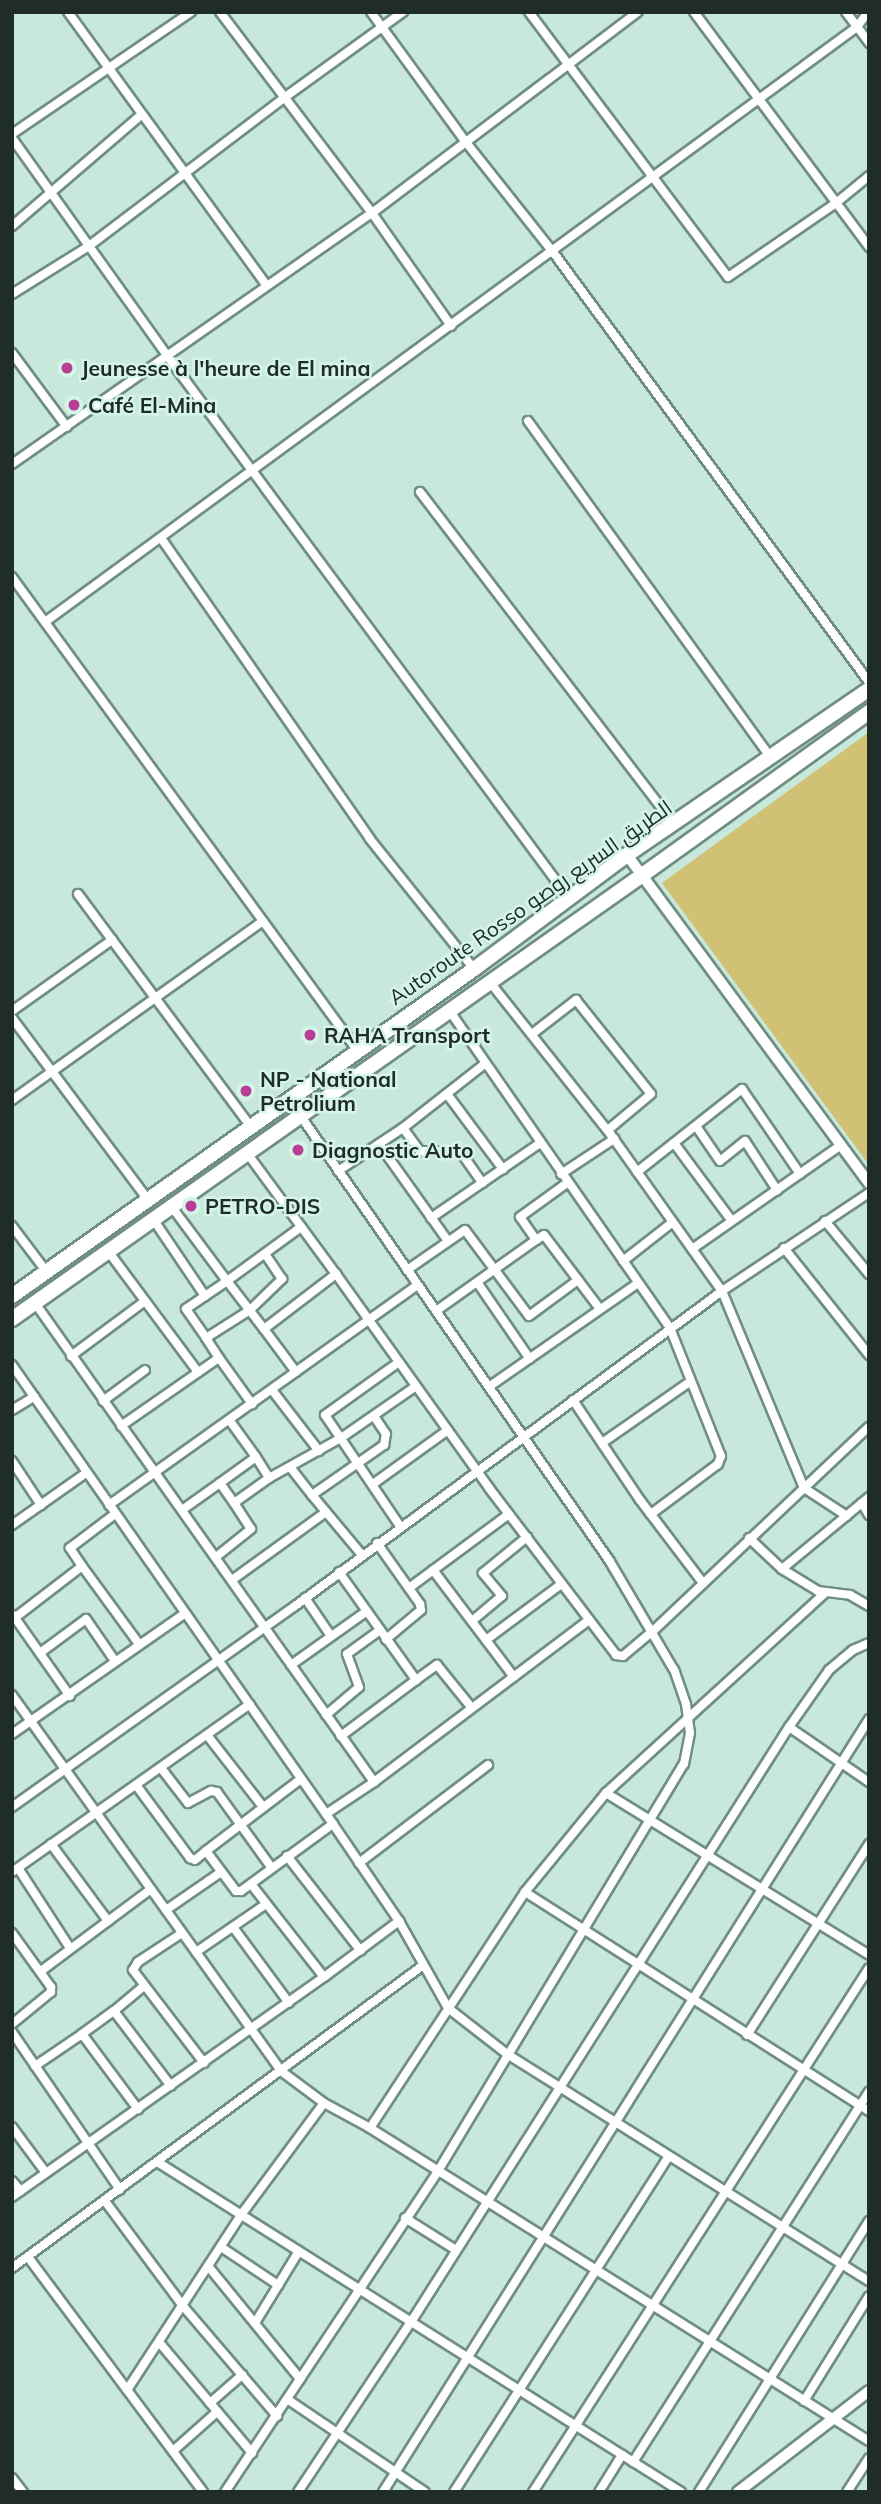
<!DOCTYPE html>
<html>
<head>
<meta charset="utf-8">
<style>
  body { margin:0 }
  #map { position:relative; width:881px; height:2504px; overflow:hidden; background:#c8e8db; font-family:Mulish,Cairo,sans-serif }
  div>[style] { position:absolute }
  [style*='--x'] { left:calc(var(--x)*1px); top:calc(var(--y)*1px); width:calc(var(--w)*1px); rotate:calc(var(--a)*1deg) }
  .green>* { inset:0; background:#d0c175 }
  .roads { filter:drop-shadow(2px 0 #718e82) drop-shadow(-2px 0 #718e82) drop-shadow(0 2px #718e82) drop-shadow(0 -2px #718e82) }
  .minor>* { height:8px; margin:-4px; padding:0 4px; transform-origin:4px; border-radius:4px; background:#fff }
  .tertiary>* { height:10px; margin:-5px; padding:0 5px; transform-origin:5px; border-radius:5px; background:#fff }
  .trunk>* { height:14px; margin:-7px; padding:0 7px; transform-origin:7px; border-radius:7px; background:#fff }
  .dots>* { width:19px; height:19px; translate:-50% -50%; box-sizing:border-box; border:4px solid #d5f5e8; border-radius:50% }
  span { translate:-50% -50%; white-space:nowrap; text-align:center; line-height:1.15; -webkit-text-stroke:5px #d5f5e8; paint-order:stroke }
  .poi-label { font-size:21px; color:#202c27; font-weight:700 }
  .left { translate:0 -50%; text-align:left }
  .street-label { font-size:21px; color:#202c27 }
  .frame { position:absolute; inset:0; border:14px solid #202c27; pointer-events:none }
</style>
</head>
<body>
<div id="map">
  <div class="green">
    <div style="clip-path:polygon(869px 732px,869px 1165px,662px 883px)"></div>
  </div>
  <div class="roads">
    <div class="minor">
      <div style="--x:68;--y:12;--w:337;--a:54"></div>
      <div style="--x:220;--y:12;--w:252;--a:52.9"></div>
      <div style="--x:372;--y:213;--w:138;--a:55"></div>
      <div style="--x:371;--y:12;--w:160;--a:53.9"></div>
      <div style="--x:465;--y:141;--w:142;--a:51.6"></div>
      <div style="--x:553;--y:252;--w:534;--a:53.69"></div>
      <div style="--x:529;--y:12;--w:331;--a:53.1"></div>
      <div style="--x:728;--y:277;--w:131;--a:-34.4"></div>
      <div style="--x:836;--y:203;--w:43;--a:-39.3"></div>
      <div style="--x:694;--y:12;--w:293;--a:53.3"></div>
      <div style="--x:846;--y:12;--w:39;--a:53"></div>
      <div style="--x:12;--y:134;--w:217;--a:-34.3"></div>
      <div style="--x:12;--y:138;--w:269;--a:54.5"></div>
      <div style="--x:168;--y:357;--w:672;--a:53.47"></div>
      <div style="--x:12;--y:226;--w:170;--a:-40.7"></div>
      <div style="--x:12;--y:294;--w:91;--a:-31.9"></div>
      <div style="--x:89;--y:246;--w:245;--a:-37.2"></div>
      <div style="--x:284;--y:98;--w:147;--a:-35.9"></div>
      <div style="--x:12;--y:353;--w:92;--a:53.4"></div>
      <div style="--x:528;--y:421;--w:415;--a:54.2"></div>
      <div style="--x:12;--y:464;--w:439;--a:-34.9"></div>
      <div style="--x:372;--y:213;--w:333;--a:-37.1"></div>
      <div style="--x:420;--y:492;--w:418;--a:52.6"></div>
      <div style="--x:161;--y:538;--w:366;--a:55.2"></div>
      <div style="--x:370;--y:839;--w:166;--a:51.3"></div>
      <div style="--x:12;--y:577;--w:585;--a:53.89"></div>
      <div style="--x:45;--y:622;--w:1007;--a:-36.23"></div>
      <div style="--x:857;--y:27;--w:19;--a:-54"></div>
      <div style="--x:78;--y:894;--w:290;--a:53.4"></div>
      <div style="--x:489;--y:981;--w:196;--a:51.6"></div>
      <div style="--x:611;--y:1135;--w:191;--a:54.6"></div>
      <div style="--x:722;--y:1291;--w:213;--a:67.4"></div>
      <div style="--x:804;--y:1488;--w:51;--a:33.1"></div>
      <div style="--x:449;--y:1010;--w:387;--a:55.2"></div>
      <div style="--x:670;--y:1328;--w:138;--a:68.3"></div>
      <div style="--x:721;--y:1456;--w:9;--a:111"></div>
      <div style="--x:718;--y:1464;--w:84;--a:143.3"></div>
      <div style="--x:12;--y:1011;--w:123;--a:-35.4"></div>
      <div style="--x:12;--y:1018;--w:227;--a:53.2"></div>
      <div style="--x:532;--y:1034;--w:56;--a:-37.7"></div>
      <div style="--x:576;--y:1000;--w:120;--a:51.4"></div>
      <div style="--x:651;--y:1094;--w:56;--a:140.1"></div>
      <div style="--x:447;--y:1094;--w:94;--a:53.3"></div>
      <div style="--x:12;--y:1100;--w:308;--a:-35.5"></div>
      <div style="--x:696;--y:1126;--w:42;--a:55.6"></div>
      <div style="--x:720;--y:1161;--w:32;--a:-39"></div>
      <div style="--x:745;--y:1141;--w:59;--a:56.9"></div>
      <div style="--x:403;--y:1128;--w:105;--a:-38.1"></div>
      <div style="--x:674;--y:1143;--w:97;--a:53.4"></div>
      <div style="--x:379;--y:1144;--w:119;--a:54.6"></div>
      <div style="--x:247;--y:1153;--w:150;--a:53.7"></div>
      <div style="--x:338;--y:1171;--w:78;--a:-33.5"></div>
      <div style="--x:403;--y:1128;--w:29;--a:54"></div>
      <div style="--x:420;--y:1151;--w:40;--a:0"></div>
      <div style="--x:460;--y:1151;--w:39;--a:55"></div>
      <div style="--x:637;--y:1172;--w:134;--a:-38.3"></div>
      <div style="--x:742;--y:1089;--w:103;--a:55.7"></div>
      <div style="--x:561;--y:1174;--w:64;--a:-33.4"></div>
      <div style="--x:567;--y:1183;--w:58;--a:144.1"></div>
      <div style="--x:520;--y:1217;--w:28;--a:55"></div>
      <div style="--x:536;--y:1240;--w:9;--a:-32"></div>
      <div style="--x:544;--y:1235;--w:93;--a:52.9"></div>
      <div style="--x:431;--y:1218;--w:132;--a:-34.5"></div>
      <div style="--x:153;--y:1219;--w:93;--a:56"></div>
      <div style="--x:205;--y:1296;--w:27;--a:-34"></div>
      <div style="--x:227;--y:1281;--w:94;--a:-126.7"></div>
      <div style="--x:825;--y:1221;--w:69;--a:50.3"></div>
      <div style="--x:12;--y:1226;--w:56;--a:52.9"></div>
      <div style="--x:784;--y:1248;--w:137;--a:51.5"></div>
      <div style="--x:692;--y:1249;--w:182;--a:-34.9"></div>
      <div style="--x:108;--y:1251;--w:151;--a:53.4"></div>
      <div style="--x:623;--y:1261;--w:63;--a:-38"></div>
      <div style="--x:407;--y:1270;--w:70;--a:-34.6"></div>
      <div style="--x:465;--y:1230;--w:107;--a:53.3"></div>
      <div style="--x:529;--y:1316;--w:61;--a:-36.3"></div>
      <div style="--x:477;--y:1282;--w:93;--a:55.5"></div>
      <div style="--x:205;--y:1296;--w:23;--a:146"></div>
      <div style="--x:186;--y:1309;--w:35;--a:55"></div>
      <div style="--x:35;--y:1303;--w:587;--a:54.71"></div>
      <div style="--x:436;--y:1311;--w:123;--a:-35.4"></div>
      <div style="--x:264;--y:1329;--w:61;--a:-127.6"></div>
      <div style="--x:227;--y:1281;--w:92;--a:-36.1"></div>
      <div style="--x:71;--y:1356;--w:92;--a:-36.6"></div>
      <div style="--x:219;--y:1358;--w:24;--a:-123"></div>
      <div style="--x:206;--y:1338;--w:52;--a:-32.5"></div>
      <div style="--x:250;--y:1310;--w:45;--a:-44.1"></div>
      <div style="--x:282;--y:1279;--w:30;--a:-124"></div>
      <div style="--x:399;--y:1362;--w:91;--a:144.4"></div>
      <div style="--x:325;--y:1415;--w:134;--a:56"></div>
      <div style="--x:12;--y:1365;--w:560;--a:55.03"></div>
      <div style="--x:333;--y:1824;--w:117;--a:55.8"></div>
      <div style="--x:399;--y:1921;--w:100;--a:60.6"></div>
      <div style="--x:448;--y:2008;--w:75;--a:37.9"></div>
      <div style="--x:507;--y:2054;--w:427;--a:32.1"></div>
      <div style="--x:296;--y:1372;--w:54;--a:-126.7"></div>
      <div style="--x:264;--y:1329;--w:91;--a:-37.4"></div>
      <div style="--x:336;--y:1274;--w:263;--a:54.4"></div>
      <div style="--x:489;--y:1488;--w:210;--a:52.7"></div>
      <div style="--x:616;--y:1655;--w:7;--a:8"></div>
      <div style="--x:623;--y:1656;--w:39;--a:-40"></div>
      <div style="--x:653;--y:1631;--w:297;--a:-43.4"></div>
      <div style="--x:490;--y:1386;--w:180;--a:-34.8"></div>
      <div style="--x:272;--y:1390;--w:77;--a:52.4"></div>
      <div style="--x:573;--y:1400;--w:120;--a:56.2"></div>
      <div style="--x:640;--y:1500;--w:104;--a:52.8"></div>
      <div style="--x:103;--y:1401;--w:52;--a:-36.4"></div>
      <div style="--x:12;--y:1410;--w:26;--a:-31"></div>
      <div style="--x:230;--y:1421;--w:44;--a:54.2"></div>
      <div style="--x:121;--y:1426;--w:119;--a:-34.8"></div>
      <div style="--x:219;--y:1358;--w:57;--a:54.3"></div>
      <div style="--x:602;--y:1443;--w:108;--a:-34.9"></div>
      <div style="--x:12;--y:1461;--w:53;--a:56.6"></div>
      <div style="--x:290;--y:1467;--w:36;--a:52"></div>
      <div style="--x:220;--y:1483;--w:44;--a:-35.8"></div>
      <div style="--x:256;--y:1457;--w:25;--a:58"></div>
      <div style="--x:373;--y:1484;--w:92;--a:-35.8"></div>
      <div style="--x:862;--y:1503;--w:14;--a:60"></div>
      <div style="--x:109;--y:1505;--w:379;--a:-35.5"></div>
      <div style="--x:182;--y:1510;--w:47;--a:-35.4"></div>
      <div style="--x:220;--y:1483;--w:24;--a:55"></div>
      <div style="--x:234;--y:1503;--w:43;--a:-35.5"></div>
      <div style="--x:269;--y:1478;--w:82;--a:-29.1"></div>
      <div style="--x:341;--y:1438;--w:91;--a:-34.7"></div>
      <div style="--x:12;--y:1525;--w:90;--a:-35.1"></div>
      <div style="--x:749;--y:1538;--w:45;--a:43.2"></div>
      <div style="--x:782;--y:1569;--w:42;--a:31.4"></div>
      <div style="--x:818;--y:1591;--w:32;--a:7"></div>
      <div style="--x:850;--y:1595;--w:22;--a:30"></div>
      <div style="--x:377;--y:1543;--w:75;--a:54.8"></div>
      <div style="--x:420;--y:1604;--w:6;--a:81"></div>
      <div style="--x:421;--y:1610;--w:8;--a:140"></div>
      <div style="--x:415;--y:1615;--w:38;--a:140"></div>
      <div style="--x:362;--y:1555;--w:78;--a:-129.8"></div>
      <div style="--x:312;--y:1495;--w:88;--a:-34.8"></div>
      <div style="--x:384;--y:1445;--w:11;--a:-80"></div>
      <div style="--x:386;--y:1434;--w:22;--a:-124"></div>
      <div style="--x:216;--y:1557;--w:45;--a:-38.7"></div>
      <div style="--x:251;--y:1529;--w:31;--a:-123"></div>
      <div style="--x:82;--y:1566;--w:97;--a:53.8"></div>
      <div style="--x:782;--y:1569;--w:113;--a:-39.6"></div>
      <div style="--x:433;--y:1570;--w:134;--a:52.9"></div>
      <div style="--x:339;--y:1572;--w:133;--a:54.5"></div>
      <div style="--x:416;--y:1680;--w:94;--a:143.3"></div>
      <div style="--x:232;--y:1580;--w:116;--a:-35.9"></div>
      <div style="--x:409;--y:1588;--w:124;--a:-36.5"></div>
      <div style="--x:825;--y:1593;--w:297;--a:137.6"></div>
      <div style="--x:606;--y:1793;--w:128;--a:129.3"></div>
      <div style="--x:525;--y:1892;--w:408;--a:32.5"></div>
      <div style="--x:305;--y:1598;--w:46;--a:55.6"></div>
      <div style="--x:13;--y:1615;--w:99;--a:54.9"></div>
      <div style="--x:12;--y:1620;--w:88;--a:-37.6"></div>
      <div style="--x:82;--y:1566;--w:22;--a:-124"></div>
      <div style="--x:70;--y:1548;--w:56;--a:-37.1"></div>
      <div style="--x:472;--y:1621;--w:39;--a:-40"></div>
      <div style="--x:502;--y:1596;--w:30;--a:-130"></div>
      <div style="--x:483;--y:1573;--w:57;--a:-39.3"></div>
      <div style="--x:486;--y:1640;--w:92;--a:-36.6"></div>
      <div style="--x:40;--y:1653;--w:57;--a:-36.5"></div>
      <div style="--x:86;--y:1619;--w:51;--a:55.4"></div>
      <div style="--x:291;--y:1665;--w:93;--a:-35.4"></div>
      <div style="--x:416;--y:1680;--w:26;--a:-36"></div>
      <div style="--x:437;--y:1665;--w:55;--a:50.9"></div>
      <div style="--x:12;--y:1695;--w:462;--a:54.4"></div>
      <div style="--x:281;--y:2071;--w:54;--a:36.7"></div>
      <div style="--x:324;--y:2103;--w:52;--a:28.5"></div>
      <div style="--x:370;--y:2128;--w:589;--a:32.1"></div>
      <div style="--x:326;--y:1715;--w:43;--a:-40.3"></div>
      <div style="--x:359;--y:1687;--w:35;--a:-110"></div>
      <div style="--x:347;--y:1654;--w:41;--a:-36"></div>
      <div style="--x:789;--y:1727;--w:97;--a:34.5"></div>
      <div style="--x:12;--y:1734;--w:210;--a:-34.9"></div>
      <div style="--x:207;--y:1735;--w:91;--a:52.1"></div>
      <div style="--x:161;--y:1768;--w:44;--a:52.4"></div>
      <div style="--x:188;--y:1803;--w:26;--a:-28"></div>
      <div style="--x:211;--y:1791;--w:6;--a:9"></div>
      <div style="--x:217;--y:1792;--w:92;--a:54.2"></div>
      <div style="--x:136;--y:1785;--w:91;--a:53.5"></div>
      <div style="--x:190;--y:1858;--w:5;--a:22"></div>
      <div style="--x:195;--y:1860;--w:14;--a:-39"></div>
      <div style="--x:206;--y:1851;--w:50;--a:53.1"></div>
      <div style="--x:236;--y:1891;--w:5;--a:0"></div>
      <div style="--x:241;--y:1891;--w:114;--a:-36.1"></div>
      <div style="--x:606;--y:1793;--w:309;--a:31.6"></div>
      <div style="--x:12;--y:1807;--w:347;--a:-35.4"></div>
      <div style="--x:295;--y:1606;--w:531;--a:-36.42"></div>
      <div style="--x:722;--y:1291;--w:177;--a:-33.7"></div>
      <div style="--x:326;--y:1814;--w:58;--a:-33.7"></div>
      <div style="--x:374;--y:1782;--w:268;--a:-37"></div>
      <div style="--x:51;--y:1844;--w:96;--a:53.5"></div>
      <div style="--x:206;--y:1851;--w:119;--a:-37.2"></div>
      <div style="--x:287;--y:1856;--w:120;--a:52.1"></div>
      <div style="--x:359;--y:1863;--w:162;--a:-37.2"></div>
      <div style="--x:18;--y:1868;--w:95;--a:57"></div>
      <div style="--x:12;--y:1872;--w:291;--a:-35.2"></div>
      <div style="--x:251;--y:1884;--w:118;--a:51.9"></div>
      <div style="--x:324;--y:1977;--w:94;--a:-36.7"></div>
      <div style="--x:166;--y:1910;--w:67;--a:-34.6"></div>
      <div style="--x:233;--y:1927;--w:94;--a:53.6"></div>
      <div style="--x:12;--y:1933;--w:67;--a:54.2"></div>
      <div style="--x:51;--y:1987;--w:5;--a:90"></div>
      <div style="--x:51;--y:1992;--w:50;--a:140.6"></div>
      <div style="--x:182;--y:1933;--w:53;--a:146.6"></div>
      <div style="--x:138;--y:1962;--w:9;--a:122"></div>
      <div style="--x:133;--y:1970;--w:117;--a:52.6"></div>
      <div style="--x:196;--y:1952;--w:85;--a:-34.4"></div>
      <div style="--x:41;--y:1971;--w:137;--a:-36.7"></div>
      <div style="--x:114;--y:2011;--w:38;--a:-40"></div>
      <div style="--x:12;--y:2032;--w:191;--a:55.6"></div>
      <div style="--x:82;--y:2034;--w:39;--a:-36"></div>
      <div style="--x:114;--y:2011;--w:94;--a:52.8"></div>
      <div style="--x:747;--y:2035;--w:227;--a:-57.4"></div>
      <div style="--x:35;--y:2066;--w:57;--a:-34.2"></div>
      <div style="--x:82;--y:2034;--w:94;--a:53.3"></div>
      <div style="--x:12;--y:2127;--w:57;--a:53.5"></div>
      <div style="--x:370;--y:2128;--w:282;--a:-56.7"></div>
      <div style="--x:159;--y:2163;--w:617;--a:32.22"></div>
      <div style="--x:12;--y:2181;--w:13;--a:48"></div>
      <div style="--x:12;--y:2197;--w:382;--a:-35.2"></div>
      <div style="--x:105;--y:2201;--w:131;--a:53.4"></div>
      <div style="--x:183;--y:2306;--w:145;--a:49.5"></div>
      <div style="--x:405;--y:2218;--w:60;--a:32.1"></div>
      <div style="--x:221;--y:2247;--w:69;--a:33.7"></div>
      <div style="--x:28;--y:2257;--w:293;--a:53.3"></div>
      <div style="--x:208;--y:2266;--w:146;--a:50.8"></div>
      <div style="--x:12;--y:2268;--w:509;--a:-36.37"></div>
      <div style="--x:255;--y:2323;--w:84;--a:-58.6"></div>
      <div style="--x:159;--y:2342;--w:145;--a:50"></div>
      <div style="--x:127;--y:2390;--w:209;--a:-56.9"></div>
      <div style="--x:241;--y:2215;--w:139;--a:-53.5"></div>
      <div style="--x:287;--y:2399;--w:166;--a:34"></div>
      <div style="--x:804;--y:2401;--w:123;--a:-58.2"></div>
      <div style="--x:210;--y:2403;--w:43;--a:-41.2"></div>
      <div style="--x:173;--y:2451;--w:59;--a:-41.6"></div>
      <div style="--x:633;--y:2462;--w:439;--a:-57.5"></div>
      <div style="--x:12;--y:2478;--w:18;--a:52"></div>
      <div style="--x:225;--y:2492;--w:385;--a:-56.4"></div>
      <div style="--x:438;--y:2171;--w:476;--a:-58.9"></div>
      <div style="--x:684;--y:1764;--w:32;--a:-79"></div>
      <div style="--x:690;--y:1733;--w:29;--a:-98"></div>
      <div style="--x:686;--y:1704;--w:36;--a:-109"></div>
      <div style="--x:674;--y:1670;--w:128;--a:-120.6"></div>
      <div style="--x:609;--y:1560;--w:542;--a:-124.78"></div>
      <div style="--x:298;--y:2492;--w:204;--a:-56.4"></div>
      <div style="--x:411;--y:2322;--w:705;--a:-57.57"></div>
      <div style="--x:789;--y:1727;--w:70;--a:-54.9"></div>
      <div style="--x:829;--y:1670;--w:31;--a:-40"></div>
      <div style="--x:853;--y:1650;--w:17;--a:-24"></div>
      <div style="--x:383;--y:2492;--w:913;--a:-57.84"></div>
      <div style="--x:454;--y:2492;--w:399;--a:-57.4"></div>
      <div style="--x:533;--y:2492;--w:622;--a:-57.33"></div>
      <div style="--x:599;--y:2492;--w:44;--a:-58.1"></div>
      <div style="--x:699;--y:2492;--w:320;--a:-57.9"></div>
      <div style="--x:847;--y:2492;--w:40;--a:-57.1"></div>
    </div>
    <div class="tertiary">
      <div style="--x:627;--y:855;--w:408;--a:53.6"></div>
      <div style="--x:738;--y:2492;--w:165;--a:-37.6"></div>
    </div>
    <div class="trunk">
      <div style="--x:12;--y:1296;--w:566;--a:-35.29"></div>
      <div style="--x:474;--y:969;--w:191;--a:-36.7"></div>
      <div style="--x:627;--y:855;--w:293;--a:-34.4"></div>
      <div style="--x:12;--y:1319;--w:769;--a:-35.16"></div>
      <div style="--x:641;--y:876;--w:281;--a:-35.7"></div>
    </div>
  </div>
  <div class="dots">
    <div style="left:67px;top:368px;background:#b74096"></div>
    <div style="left:74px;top:405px;background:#b74096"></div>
    <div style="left:310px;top:1035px;background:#b74096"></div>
    <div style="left:246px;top:1091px;background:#b74096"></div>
    <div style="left:298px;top:1150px;background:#b74096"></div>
    <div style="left:191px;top:1206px;background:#b74096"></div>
  </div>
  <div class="poi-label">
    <span class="left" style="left:81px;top:368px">Jeunesse à l'heure de El mina</span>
    <span class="left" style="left:88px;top:405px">Café El-Mina</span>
    <span class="left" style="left:324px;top:1035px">RAHA Transport</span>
    <span class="left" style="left:260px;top:1091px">NP - National<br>Petrolium</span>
    <span class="left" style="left:312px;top:1150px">Diagnostic Auto</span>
    <span class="left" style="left:205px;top:1206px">PETRO-DIS</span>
  </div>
  <div class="street-label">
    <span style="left:530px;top:902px;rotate:-35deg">Autoroute Rosso الطريق السريع روصو</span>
  </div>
  <div class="frame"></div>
</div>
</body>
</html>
